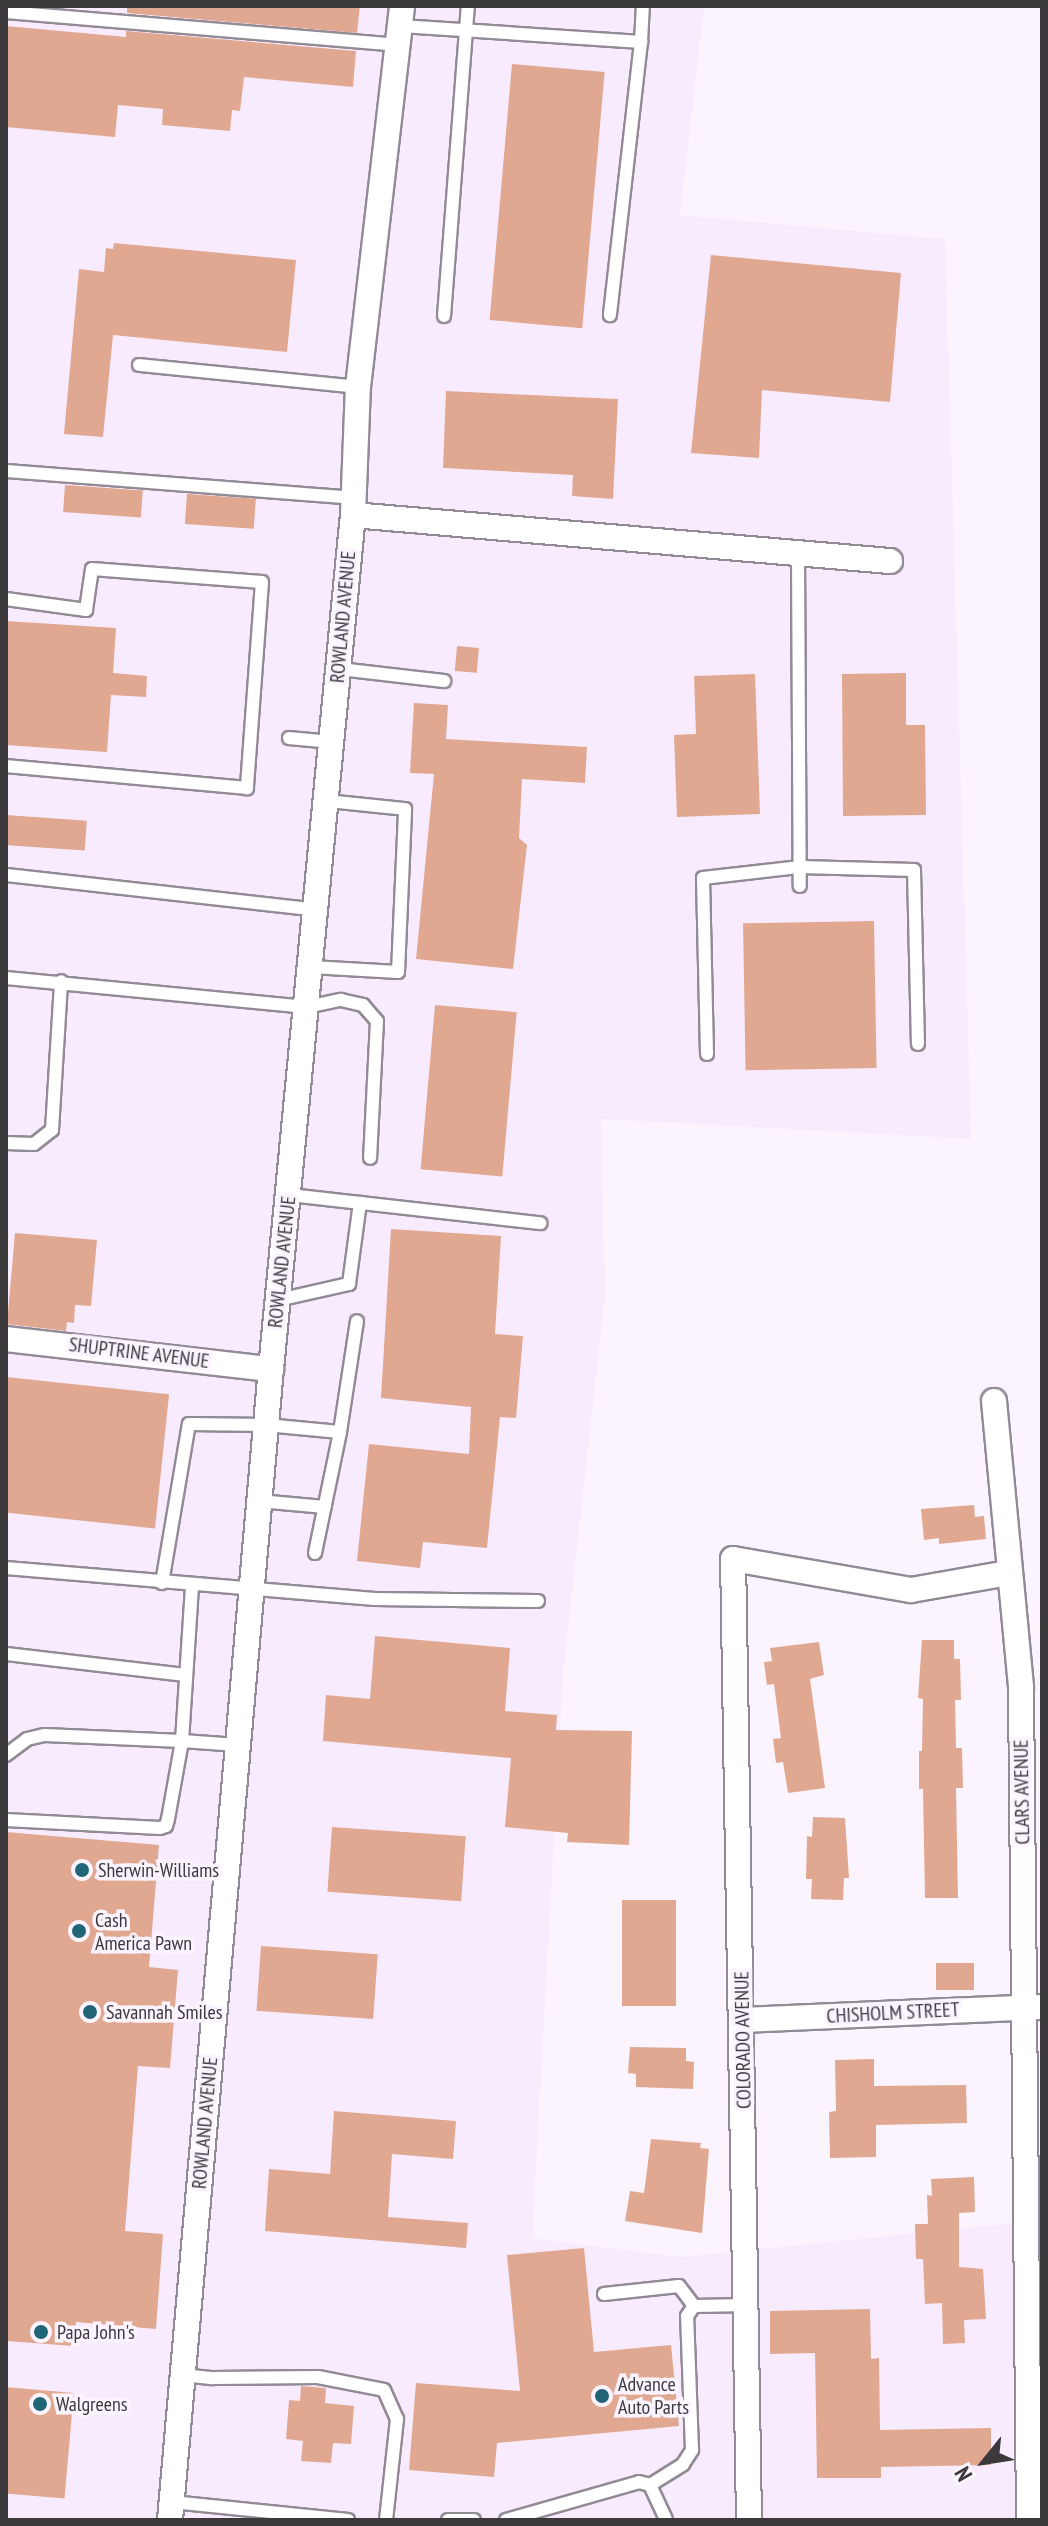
<!DOCTYPE html>
<html>
<head>
<meta charset="utf-8">
<style>
  body { margin:0 }
  #map { position:relative; width:1048px; height:2526px; overflow:hidden; background:#fbf4fe; font-family:"PT Sans Narrow",sans-serif }
  div>[style] { position:absolute }
  [style*='--x'] { left:calc(var(--x)*1px); top:calc(var(--y)*1px); width:calc(var(--w)*1px); rotate:calc(var(--a)*1deg) }
  .built>* { inset:0; background:#f8ebfd }
  .building>* { inset:0; background:#e1a891; transform-origin:0 0 }
  .roads { filter:drop-shadow(2px 0 #928a95) drop-shadow(-2px 0 #928a95) drop-shadow(0 2px #928a95) drop-shadow(0 -2px #928a95) }
  .lane>* { height:12px; margin:-6px; padding:0 6px; transform-origin:6px; border-radius:6px; background:#fff }
  .street>* { height:24px; margin:-12px; padding:0 12px; transform-origin:12px; border-radius:12px; background:#fff }
  .dots>* { width:22px; height:22px; translate:-50% -50%; box-sizing:border-box; border:4px solid #fbf4fe; border-radius:50% }
  span { translate:-50% -50%; white-space:nowrap; text-align:center; line-height:1.15; -webkit-text-stroke:7px #fbf4fe; paint-order:stroke }
  .street-label { font-size:20px; color:#3c393d }
  .poi-label { font-size:20px; color:#3c393d }
  .left { translate:0 -50%; text-align:left }
  .frame { position:absolute; inset:0; border:8px solid #3c393d; pointer-events:none }
  .north { position:absolute; left:944px; top:2422px; width:80px; height:80px; -webkit-text-stroke:6px #fbf4fe; paint-order:stroke; rotate:240deg; font-size:22px; font-weight:700; line-height:32px; text-align:center; color:#3c393d }
  .north::after { content:''; display:block; margin:auto; width:28px; height:36px; background:#3c393d; clip-path:polygon(50% 0,100% 100%,50% 72%,0 100%) }
</style>
</head>
<body>
<div id="map">
  <div class="built">
    <div style="clip-path:polygon(6px 6px,704px 6px,680px 215px,945px 239px,971px 1139px,601px 1119px,605px 1295px,563px 1672px,532px 2238px,681px 2257px,1042px 2220px,1042px 2520px,6px 2520px)"></div>
  </div>
  <div class="building">
    <div style="clip-path:polygon(127px 6px,360px 6px,357px 33px,127px 13px)"></div>
    <div style="clip-path:polygon(6px 26px,126px 37px,126px 31px,356px 51px,353px 87px,244px 77px,240px 111px,232px 110px,230px 131px,162px 125px,163px 109px,118px 105px,115px 137px,6px 127px)"></div>
    <div style="left:512px;top:64px;width:93px;height:257px;rotate:5deg"></div>
    <div style="clip-path:polygon(114px 243px,296px 260px,287px 352px,113px 335px,103px 437px,64px 434px,79px 269px,104px 272px,106px 248px,113px 249px)"></div>
    <div style="clip-path:polygon(711px 255px,901px 273px,890px 402px,762px 390px,759px 458px,691px 453px)"></div>
    <div style="clip-path:polygon(446px 391px,618px 399px,613px 499px,572px 496px,573px 475px,443px 468px)"></div>
    <div style="left:65px;top:485px;width:78px;height:27px;rotate:4deg"></div>
    <div style="left:187px;top:494px;width:69px;height:30px;rotate:4deg"></div>
    <div style="clip-path:polygon(6px 621px,116px 628px,113px 673px,147px 676px,146px 697px,111px 695px,107px 752px,6px 745px)"></div>
    <div style="left:457px;top:646px;width:22px;height:25px;rotate:5deg"></div>
    <div style="clip-path:polygon(906px 673px,906px 725px,925px 725px,926px 815px,843px 816px,842px 674px)"></div>
    <div style="clip-path:polygon(755px 674px,760px 814px,677px 817px,674px 735px,696px 734px,694px 676px)"></div>
    <div style="clip-path:polygon(414px 703px,448px 705px,446px 739px,587px 747px,585px 783px,522px 779px,519px 838px,527px 845px,513px 969px,416px 959px,434px 774px,410px 773px)"></div>
    <div style="left:6px;top:815px;width:81px;height:30px;rotate:4deg"></div>
    <div style="left:874px;top:921px;width:147px;height:131px;rotate:89deg"></div>
    <div style="left:435px;top:1005px;width:82px;height:165px;rotate:5deg"></div>
    <div style="clip-path:polygon(391px 1229px,501px 1236px,495px 1334px,523px 1336px,516px 1418px,500px 1417px,487px 1548px,423px 1542px,420px 1568px,357px 1561px,369px 1444px,469px 1454px,471px 1407px,381px 1398px)"></div>
    <div style="clip-path:polygon(15px 1233px,97px 1240px,91px 1306px,75px 1305px,74px 1323px,67px 1322px,66px 1331px,7px 1324px)"></div>
    <div style="left:6px;top:1377px;width:164px;height:135px;rotate:6deg"></div>
    <div style="clip-path:polygon(974px 1505px,975px 1517px,984px 1516px,986px 1539px,939px 1544px,939px 1538px,924px 1540px,921px 1509px)"></div>
    <div style="clip-path:polygon(375px 1636px,510px 1648px,505px 1711px,557px 1715px,556px 1730px,632px 1731px,629px 1845px,567px 1842px,568px 1833px,505px 1827px,511px 1758px,323px 1741px,326px 1695px,370px 1699px)"></div>
    <div style="clip-path:polygon(922px 1640px,954px 1640px,954px 1659px,960px 1659px,961px 1700px,955px 1700px,956px 1748px,962px 1748px,963px 1788px,956px 1788px,958px 1898px,925px 1898px,923px 1789px,919px 1789px,919px 1751px,922px 1751px,923px 1699px,918px 1698px)"></div>
    <div style="clip-path:polygon(819px 1642px,824px 1675px,810px 1679px,825px 1788px,788px 1793px,783px 1762px,776px 1763px,773px 1739px,781px 1738px,774px 1684px,767px 1685px,764px 1662px,772px 1661px,770px 1648px)"></div>
    <div style="clip-path:polygon(813px 1817px,845px 1818px,849px 1878px,844px 1878px,843px 1900px,811px 1899px,812px 1879px,806px 1879px,807px 1836px,812px 1837px)"></div>
    <div style="left:332px;top:1827px;width:134px;height:65px;rotate:4deg"></div>
    <div style="clip-path:polygon(6px 1832px,159px 1845px,149px 1967px,178px 1970px,170px 2068px,138px 2066px,125px 2231px,163px 2234px,156px 2329px,76px 2322px,74px 2346px,6px 2341px)"></div>
    <div style="left:622px;top:1900px;width:54px;height:106px"></div>
    <div style="left:261px;top:1946px;width:117px;height:65px;rotate:4deg"></div>
    <div style="left:936px;top:1963px;width:38px;height:27px"></div>
    <div style="clip-path:polygon(630px 2047px,686px 2048px,686px 2061px,694px 2062px,693px 2089px,636px 2087px,636px 2074px,628px 2073px)"></div>
    <div style="clip-path:polygon(874px 2059px,874px 2086px,966px 2085px,967px 2123px,876px 2125px,876px 2157px,830px 2158px,829px 2112px,836px 2111px,835px 2060px)"></div>
    <div style="clip-path:polygon(334px 2111px,456px 2121px,453px 2159px,392px 2154px,388px 2217px,468px 2223px,466px 2248px,265px 2231px,269px 2169px,330px 2174px)"></div>
    <div style="clip-path:polygon(651px 2139px,701px 2143px,700px 2148px,709px 2149px,702px 2233px,625px 2221px,630px 2191px,644px 2193px)"></div>
    <div style="clip-path:polygon(974px 2177px,975px 2212px,959px 2213px,959px 2267px,983px 2269px,986px 2319px,964px 2320px,965px 2343px,943px 2344px,942px 2303px,925px 2304px,923px 2259px,916px 2259px,915px 2224px,928px 2224px,927px 2195px,932px 2196px,931px 2179px)"></div>
    <div style="clip-path:polygon(584px 2248px,594px 2352px,671px 2345px,679px 2426px,497px 2443px,494px 2477px,409px 2470px,416px 2383px,520px 2391px,507px 2255px)"></div>
    <div style="clip-path:polygon(870px 2309px,871px 2359px,879px 2358px,880px 2430px,991px 2428px,991px 2465px,881px 2467px,881px 2478px,817px 2478px,815px 2353px,770px 2354px,770px 2311px)"></div>
    <div style="clip-path:polygon(301px 2386px,326px 2388px,325px 2403px,354px 2406px,351px 2444px,333px 2443px,331px 2463px,301px 2461px,303px 2441px,286px 2439px,289px 2400px,300px 2401px)"></div>
    <div style="left:6px;top:2387px;width:68px;height:106px;rotate:5deg"></div>
  </div>
  <div class="roads">
    <div class="lane">
      <div style="--x:6;--y:12;--w:392;--a:4.8"></div>
      <div style="--x:401;--y:26;--w:241;--a:3.8"></div>
      <div style="--x:641;--y:42;--w:275;--a:96.5"></div>
      <div style="--x:641;--y:42;--w:36;--a:-87"></div>
      <div style="--x:444;--y:316;--w:311;--a:-85.6"></div>
      <div style="--x:139;--y:365;--w:220;--a:5.7"></div>
      <div style="--x:6;--y:471;--w:348;--a:4.4"></div>
      <div style="--x:798;--y:553;--w:333;--a:89.7"></div>
      <div style="--x:6;--y:599;--w:81;--a:7.8"></div>
      <div style="--x:86;--y:610;--w:41;--a:-81.7"></div>
      <div style="--x:92;--y:569;--w:170;--a:4.4"></div>
      <div style="--x:262;--y:582;--w:207;--a:94.2"></div>
      <div style="--x:247;--y:788;--w:242;--a:-174.8"></div>
      <div style="--x:339;--y:669;--w:106;--a:6.5"></div>
      <div style="--x:289;--y:738;--w:43;--a:5.3"></div>
      <div style="--x:6;--y:875;--w:313;--a:6.4"></div>
      <div style="--x:311;--y:967;--w:87;--a:3.3"></div>
      <div style="--x:398;--y:972;--w:163;--a:-87.5"></div>
      <div style="--x:405;--y:809;--w:78;--a:-174.1"></div>
      <div style="--x:6;--y:978;--w:302;--a:5.5"></div>
      <div style="--x:307;--y:1007;--w:35;--a:-12"></div>
      <div style="--x:341;--y:1000;--w:23;--a:13"></div>
      <div style="--x:363;--y:1005;--w:21;--a:49"></div>
      <div style="--x:377;--y:1021;--w:137;--a:92.9"></div>
      <div style="--x:707;--y:1054;--w:176;--a:-91.3"></div>
      <div style="--x:703;--y:878;--w:98;--a:-6.5"></div>
      <div style="--x:800;--y:867;--w:114;--a:1.5"></div>
      <div style="--x:914;--y:870;--w:174;--a:88.7"></div>
      <div style="--x:6;--y:1143;--w:28;--a:2"></div>
      <div style="--x:34;--y:1144;--w:23;--a:-38"></div>
      <div style="--x:52;--y:1130;--w:149;--a:-86.5"></div>
      <div style="--x:289;--y:1195;--w:253;--a:6.4"></div>
      <div style="--x:278;--y:1300;--w:73;--a:-12.7"></div>
      <div style="--x:349;--y:1284;--w:82;--a:-82.3"></div>
      <div style="--x:259;--y:1501;--w:66;--a:5.2"></div>
      <div style="--x:315;--y:1553;--w:124;--a:-78.3"></div>
      <div style="--x:6;--y:1568;--w:370;--a:4.8"></div>
      <div style="--x:375;--y:1599;--w:163;--a:0.7"></div>
      <div style="--x:162;--y:1583;--w:161;--a:-80.4"></div>
      <div style="--x:189;--y:1424;--w:77;--a:0.7"></div>
      <div style="--x:266;--y:1425;--w:74;--a:5.4"></div>
      <div style="--x:340;--y:1432;--w:112;--a:-81.3"></div>
      <div style="--x:6;--y:1654;--w:181;--a:6.7"></div>
      <div style="--x:6;--y:1755;--w:26;--a:-37"></div>
      <div style="--x:27;--y:1739;--w:18;--a:-13"></div>
      <div style="--x:45;--y:1735;--w:137;--a:2.5"></div>
      <div style="--x:182;--y:1741;--w:156;--a:-86.3"></div>
      <div style="--x:6;--y:1820;--w:154;--a:3"></div>
      <div style="--x:160;--y:1828;--w:6;--a:-18"></div>
      <div style="--x:166;--y:1826;--w:7;--a:-74"></div>
      <div style="--x:168;--y:1819;--w:79;--a:-79.8"></div>
      <div style="--x:182;--y:1741;--w:56;--a:4.1"></div>
      <div style="--x:604;--y:2294;--w:75;--a:-6.1"></div>
      <div style="--x:679;--y:2286;--w:25;--a:53"></div>
      <div style="--x:694;--y:2306;--w:53;--a:-1.1"></div>
      <div style="--x:182;--y:2375;--w:31;--a:6"></div>
      <div style="--x:213;--y:2378;--w:105;--a:-0.5"></div>
      <div style="--x:318;--y:2377;--w:67;--a:11.1"></div>
      <div style="--x:384;--y:2390;--w:32;--a:66"></div>
      <div style="--x:397;--y:2419;--w:102;--a:96.2"></div>
      <div style="--x:650;--y:2485;--w:39;--a:-32"></div>
      <div style="--x:683;--y:2464;--w:17;--a:-57"></div>
      <div style="--x:692;--y:2450;--w:134;--a:-92.1"></div>
      <div style="--x:687;--y:2316;--w:12;--a:-55"></div>
      <div style="--x:172;--y:2502;--w:177;--a:5.8"></div>
      <div style="--x:448;--y:2520;--w:26;--a:0"></div>
      <div style="--x:506;--y:2520;--w:138;--a:-15.9"></div>
      <div style="--x:639;--y:2482;--w:11;--a:15"></div>
      <div style="--x:650;--y:2485;--w:38;--a:65"></div>
    </div>
    <div class="street">
      <div style="--x:353;--y:515;--w:539;--a:4.9"></div>
      <div style="--x:6;--y:1339;--w:267;--a:6.5"></div>
      <div style="--x:994;--y:1401;--w:287;--a:84.6"></div>
      <div style="--x:1021;--y:1687;--w:833;--a:89.45"></div>
      <div style="--x:743;--y:2020;--w:297;--a:-2.5"></div>
      <div style="--x:170;--y:2520;--w:1155;--a:-84.99"></div>
      <div style="--x:271;--y:1369;--w:858;--a:-84.52"></div>
      <div style="--x:353;--y:515;--w:128;--a:-87.8"></div>
      <div style="--x:358;--y:387;--w:384;--a:-83.4"></div>
      <div style="--x:749;--y:2520;--w:961;--a:-90.95"></div>
      <div style="--x:733;--y:1559;--w:181;--a:9.9"></div>
      <div style="--x:911;--y:1590;--w:98;--a:-9.9"></div>
    </div>
  </div>
  <div class="dots">
    <div style="left:82px;top:1870px;background:#216677"></div>
    <div style="left:79px;top:1931px;background:#216677"></div>
    <div style="left:90px;top:2012px;background:#216677"></div>
    <div style="left:41px;top:2332px;background:#216677"></div>
    <div style="left:602px;top:2396px;background:#216677"></div>
    <div style="left:40px;top:2404px;background:#216677"></div>
  </div>
  <div class="street-label">
    <span style="left:343px;top:617px;rotate:-85deg">ROWLAND AVENUE</span>
    <span style="left:282px;top:1262px;rotate:-84deg">ROWLAND AVENUE</span>
    <span style="left:139px;top:1353px;rotate:7deg">SHUPTRINE AVENUE</span>
    <span style="left:1022px;top:1792px;rotate:-91deg">CLARS AVENUE</span>
    <span style="left:893px;top:2013px;rotate:-3deg">CHISHOLM STREET</span>
    <span style="left:743px;top:2040px;rotate:-91deg">COLORADO AVENUE</span>
    <span style="left:205px;top:2123px;rotate:-85deg">ROWLAND AVENUE</span>
  </div>
  <div class="poi-label">
    <span class="left" style="left:98px;top:1870px">Sherwin-Williams</span>
    <span class="left" style="left:95px;top:1932px">Cash<br>America Pawn</span>
    <span class="left" style="left:106px;top:2012px">Savannah Smiles</span>
    <span class="left" style="left:57px;top:2332px">Papa John's</span>
    <span class="left" style="left:618px;top:2396px">Advance<br>Auto Parts</span>
    <span class="left" style="left:56px;top:2404px">Walgreens</span>
  </div>
  <div class="frame"></div>
  <div class="north">N</div>
</div>
</body>
</html>
